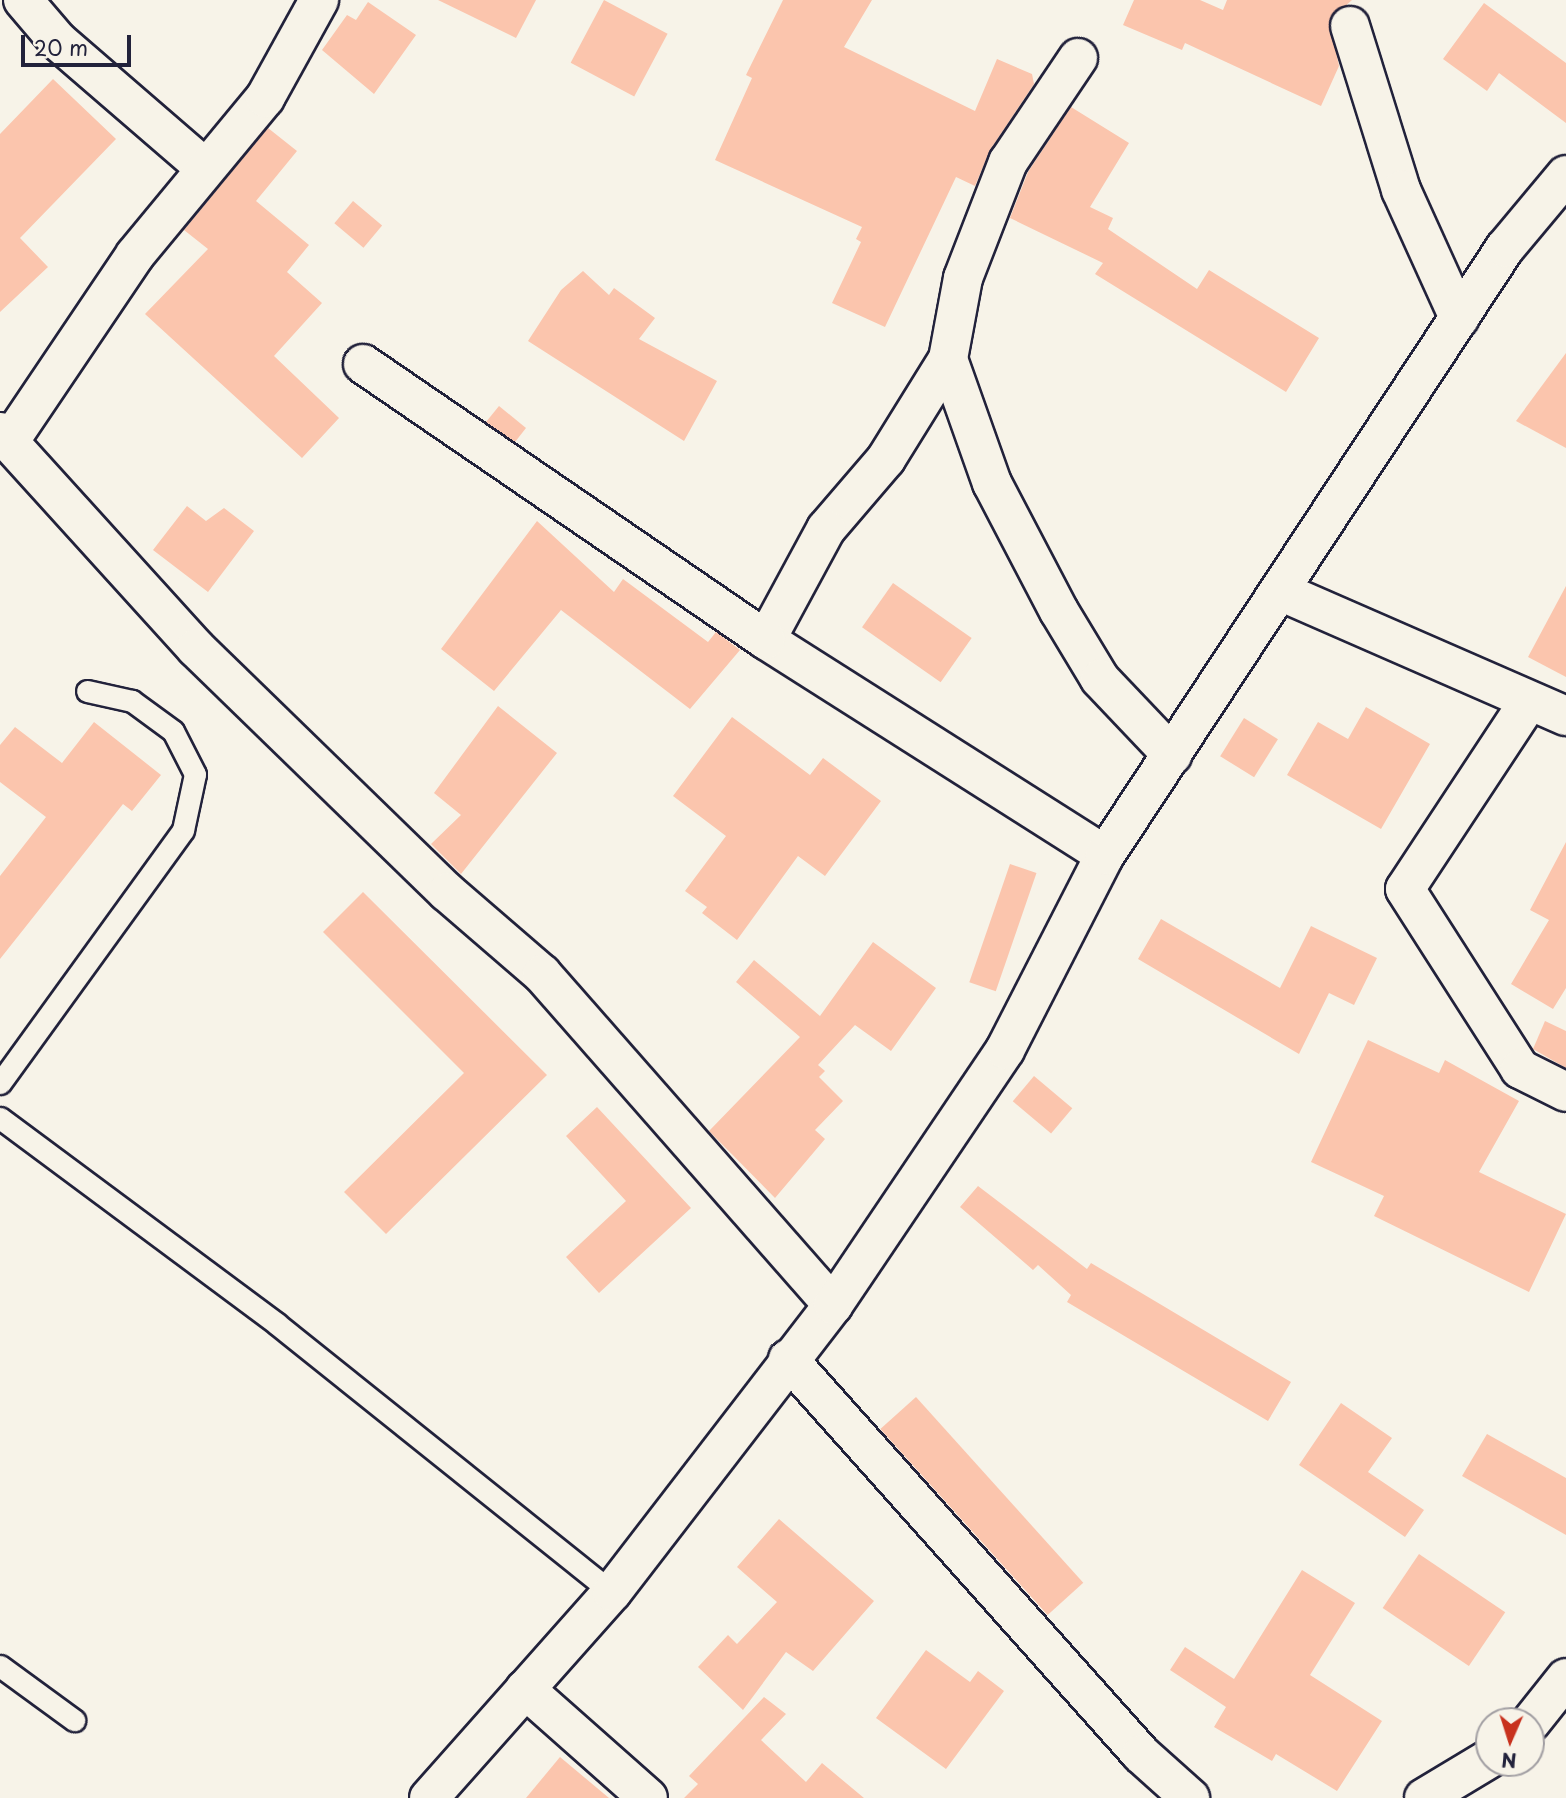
<!DOCTYPE html>
<html>
<head>
<meta charset="utf-8">
<style>
  body { margin:0 }
  #map { position:relative; width:1566px; height:1798px; overflow:hidden; background:#f7f3e8; font-family:"Playpen Sans",sans-serif }
  div>[style] { position:absolute }
  [style*='--x'] { left:calc(var(--x)*1px); top:calc(var(--y)*1px); width:calc(var(--w)*1px); rotate:calc(var(--a)*1deg) }
  .building>* { inset:0; background:#fbc5ad; transform-origin:0 0 }
  .roads { filter:drop-shadow(2px 0 #22223b) drop-shadow(-2px 0 #22223b) drop-shadow(0 2px #22223b) drop-shadow(0 -2px #22223b) }
  .lane>* { height:21px; margin:-10.5px; padding:0 10.5px; transform-origin:10.5px; border-radius:10.5px; background:#f7f3e8 }
  .street>* { height:38px; margin:-19px; padding:0 19px; transform-origin:19px; border-radius:19px; background:#f7f3e8 }
  span { translate:-50% -50%; white-space:nowrap; text-align:center; line-height:1.15; -webkit-text-stroke:6px #f7f3e8; paint-order:stroke }
  .north { position:absolute; left:1475px; top:1707px; width:70px; height:70px; box-sizing:border-box; background:#f7f3e8; border:2px solid #a29fa3; border-radius:50%; rotate:183deg; font-size:19px; font-weight:700; line-height:28px; text-align:center; color:#22223b }
  .north::after { content:''; display:block; margin:auto; width:24px; height:32px; background:#c8321e; clip-path:polygon(50% 0,100% 100%,50% 72%,0 100%) }
  .scale { position:absolute; left:21px; top:35px; width:110px; height:32px; box-sizing:border-box; border:4px solid #22223b; border-top:0; padding-left:9px; font-size:21px; line-height:24px; white-space:nowrap; color:#22223b; -webkit-text-stroke:5px #f7f3e8; paint-order:stroke }
</style>
</head>
<body>
<div id="map">
  <div class="building">
    <div style="clip-path:polygon(438px 0,536px 0,516px 38px)"></div>
    <div style="left:604px;top:0;width:72px;height:71px;rotate:28deg"></div>
    <div style="clip-path:polygon(783px 0,872px 0,844px 47px,975px 111px,997px 59px,1032px 74px,1034px 84px,990px 150px,975px 186px,956px 177px,885px 327px,832px 303px,861px 242px,856px 239px,862px 227px,715px 160px,752px 78px,746px 75px)"></div>
    <div style="clip-path:polygon(1134px 0,1200px 0,1223px 10px,1227px 0,1352px 0,1329px 21px,1339px 66px,1321px 106px,1185px 43px,1182px 50px,1123px 25px)"></div>
    <div style="clip-path:polygon(368px 2px,416px 35px,374px 94px,322px 50px,347px 15px,356px 20px)"></div>
    <div style="clip-path:polygon(1484px 3px,1566px 63px,1566px 123px,1499px 73px,1487px 91px,1443px 59px)"></div>
    <div style="clip-path:polygon(53px 79px,116px 139px,20px 238px,48px 267px,0 312px,0 134px)"></div>
    <div style="clip-path:polygon(1071px 107px,1129px 143px,1090px 207px,1113px 218px,1108px 229px,1197px 289px,1209px 270px,1319px 338px,1286px 392px,1095px 274px,1103px 263px,1010px 218px,1028px 172px)"></div>
    <div style="clip-path:polygon(268px 128px,297px 151px,256px 201px,309px 245px,287px 272px,322px 303px,274px 356px,339px 418px,302px 458px,145px 314px,208px 249px,184px 230px)"></div>
    <div style="left:353px;top:201px;width:38px;height:29px;rotate:40deg"></div>
    <div style="clip-path:polygon(583px 271px,609px 295px,614px 288px,655px 318px,639px 339px,717px 381px,684px 441px,528px 341px,561px 290px)"></div>
    <div style="clip-path:polygon(1566px 353px,1566px 448px,1516px 421px)"></div>
    <div style="clip-path:polygon(499px 406px,526px 428px,515px 442px,486px 422px)"></div>
    <div style="clip-path:polygon(187px 506px,206px 521px,224px 508px,254px 531px,208px 592px,153px 550px)"></div>
    <div style="clip-path:polygon(537px 521px,614px 592px,623px 579px,708px 642px,716px 632px,740px 650px,690px 709px,561px 610px,494px 691px,441px 649px)"></div>
    <div style="left:893px;top:583px;width:96px;height:54px;rotate:35deg"></div>
    <div style="clip-path:polygon(1566px 586px,1566px 677px,1528px 657px)"></div>
    <div style="clip-path:polygon(498px 706px,557px 753px,461px 874px,431px 844px,461px 815px,434px 793px)"></div>
    <div style="clip-path:polygon(1366px 707px,1430px 744px,1381px 829px,1287px 775px,1318px 722px,1348px 739px)"></div>
    <div style="clip-path:polygon(732px 717px,810px 775px,823px 758px,881px 801px,825px 876px,798px 856px,737px 940px,702px 913px,707px 907px,685px 891px,726px 836px,673px 796px)"></div>
    <div style="left:1244px;top:718px;width:40px;height:45px;rotate:32deg"></div>
    <div style="clip-path:polygon(94px 722px,161px 775px,132px 811px,123px 804px,0 959px,0 876px,46px 817px,0 782px,0 745px,15px 727px,62px 763px)"></div>
    <div style="clip-path:polygon(1566px 842px,1566px 988px,1553px 1009px,1511px 984px,1549px 920px,1530px 910px)"></div>
    <div style="left:1010px;top:864px;width:28px;height:125px;rotate:19deg"></div>
    <div style="clip-path:polygon(363px 892px,547px 1075px,386px 1234px,344px 1192px,464px 1073px,323px 932px)"></div>
    <div style="clip-path:polygon(1161px 919px,1280px 988px,1311px 926px,1377px 958px,1354px 1005px,1329px 993px,1299px 1054px,1138px 959px)"></div>
    <div style="clip-path:polygon(873px 942px,936px 988px,891px 1051px,855px 1025px,818px 1065px,825px 1071px,819px 1077px,843px 1101px,815px 1130px,825px 1139px,775px 1198px,709px 1131px,800px 1037px,736px 982px,754px 960px,820px 1016px)"></div>
    <div style="clip-path:polygon(1545px 1021px,1566px 1031px,1566px 1068px,1533px 1049px)"></div>
    <div style="clip-path:polygon(1368px 1040px,1439px 1073px,1445px 1060px,1519px 1101px,1479px 1172px,1566px 1214px,1529px 1292px,1374px 1216px,1384px 1196px,1311px 1162px)"></div>
    <div style="left:1034px;top:1076px;width:50px;height:33px;rotate:40deg"></div>
    <div style="clip-path:polygon(597px 1107px,691px 1208px,599px 1293px,566px 1257px,626px 1201px,566px 1136px)"></div>
    <div style="clip-path:polygon(978px 1186px,1087px 1269px,1091px 1263px,1291px 1382px,1268px 1421px,1067px 1302px,1071px 1295px,1038px 1265px,1033px 1270px,960px 1207px)"></div>
    <div style="left:916px;top:1397px;width:250px;height:48px;rotate:48deg"></div>
    <div style="clip-path:polygon(1341px 1403px,1392px 1438px,1368px 1472px,1424px 1510px,1405px 1537px,1299px 1465px)"></div>
    <div style="clip-path:polygon(1487px 1434px,1566px 1478px,1566px 1535px,1462px 1476px)"></div>
    <div style="clip-path:polygon(779px 1519px,874px 1601px,813px 1671px,786px 1652px,743px 1710px,698px 1667px,728px 1635px,737px 1644px,777px 1602px,737px 1567px)"></div>
    <div style="left:1419px;top:1554px;width:104px;height:65px;rotate:34deg"></div>
    <div style="clip-path:polygon(1302px 1570px,1355px 1603px,1310px 1675px,1382px 1721px,1337px 1791px,1276px 1754px,1272px 1761px,1214px 1727px,1226px 1707px,1170px 1670px,1185px 1647px,1234px 1679px)"></div>
    <div style="clip-path:polygon(926px 1650px,970px 1682px,978px 1671px,1004px 1691px,946px 1769px,876px 1718px)"></div>
    <div style="clip-path:polygon(764px 1697px,786px 1714px,761px 1740px,806px 1782px,822px 1763px,864px 1798px,684px 1798px,698px 1784px,689px 1776px)"></div>
    <div style="clip-path:polygon(560px 1757px,609px 1798px,526px 1798px)"></div>
  </div>
  <div class="roads">
    <div class="lane">
      <div style="--x:0;--y:1083;--w:312;--a:-54.1"></div>
      <div style="--x:183;--y:830;--w:57;--a:-77.9"></div>
      <div style="--x:195;--y:774;--w:48;--a:-117.1"></div>
      <div style="--x:173;--y:731;--w:51;--a:-143.8"></div>
      <div style="--x:132;--y:701;--w:46;--a:-167.5"></div>
      <div style="--x:0;--y:1118;--w:345;--a:36.6"></div>
      <div style="--x:277;--y:1324;--w:429;--a:38.7"></div>
      <div style="--x:0;--y:1666;--w:92;--a:36.1"></div>
    </div>
    <div class="street">
      <div style="--x:23;--y:0;--w:54;--a:49.5"></div>
      <div style="--x:58;--y:41;--w:194;--a:40.8"></div>
      <div style="--x:1350;--y:26;--w:172;--a:72.7"></div>
      <div style="--x:1401;--y:190;--w:141;--a:65.6"></div>
      <div style="--x:1078;--y:58;--w:125;--a:123.9"></div>
      <div style="--x:1008;--y:162;--w:124;--a:111.2"></div>
      <div style="--x:963;--y:278;--w:82;--a:100.5"></div>
      <div style="--x:948;--y:359;--w:132;--a:70.5"></div>
      <div style="--x:992;--y:483;--w:144;--a:62.4"></div>
      <div style="--x:1059;--y:611;--w:79;--a:58.9"></div>
      <div style="--x:1100;--y:679;--w:105;--a:46.5"></div>
      <div style="--x:948;--y:359;--w:118;--a:121.8"></div>
      <div style="--x:886;--y:459;--w:92;--a:130.6"></div>
      <div style="--x:826;--y:529;--w:126;--a:118.4"></div>
      <div style="--x:766;--y:640;--w:401;--a:32.4"></div>
      <div style="--x:363;--y:364;--w:488;--a:34.4"></div>
      <div style="--x:0;--y:432;--w:292;--a:47.8"></div>
      <div style="--x:196;--y:648;--w:350;--a:44.2"></div>
      <div style="--x:447;--y:892;--w:125;--a:40.8"></div>
      <div style="--x:542;--y:974;--w:441;--a:48.7"></div>
      <div style="--x:9;--y:442;--w:225;--a:-56"></div>
      <div style="--x:135;--y:255;--w:204;--a:-50.4"></div>
      <div style="--x:265;--y:98;--w:112;--a:-61.1"></div>
      <div style="--x:1282;--y:592;--w:310;--a:23.6"></div>
      <div style="--x:1529;--y:701;--w:225;--a:123.4"></div>
      <div style="--x:1405;--y:889;--w:214;--a:57.4"></div>
      <div style="--x:1520;--y:1069;--w:51;--a:26.6"></div>
      <div style="--x:788;--y:1359;--w:530;--a:48.21"></div>
      <div style="--x:1141;--y:1754;--w:66;--a:41.9"></div>
      <div style="--x:525;--y:1689;--w:164;--a:41.5"></div>
      <div style="--x:1531;--y:1722;--w:56;--a:-51.5"></div>
      <div style="--x:429;--y:1798;--w:276;--a:-48.4"></div>
      <div style="--x:612;--y:1592;--w:362;--a:-52.4"></div>
      <div style="--x:833;--y:1305;--w:308;--a:-56"></div>
      <div style="--x:1005;--y:1050;--w:219;--a:-62.9"></div>
      <div style="--x:1105;--y:855;--w:727;--a:-56.62"></div>
      <div style="--x:1505;--y:248;--w:95;--a:-50.1"></div>
      <div style="--x:1424;--y:1798;--w:76;--a:-31"></div>
    </div>
  </div>
  <div class="north">N</div>
  <div class="scale">20 m</div>
</div>
</body>
</html>
